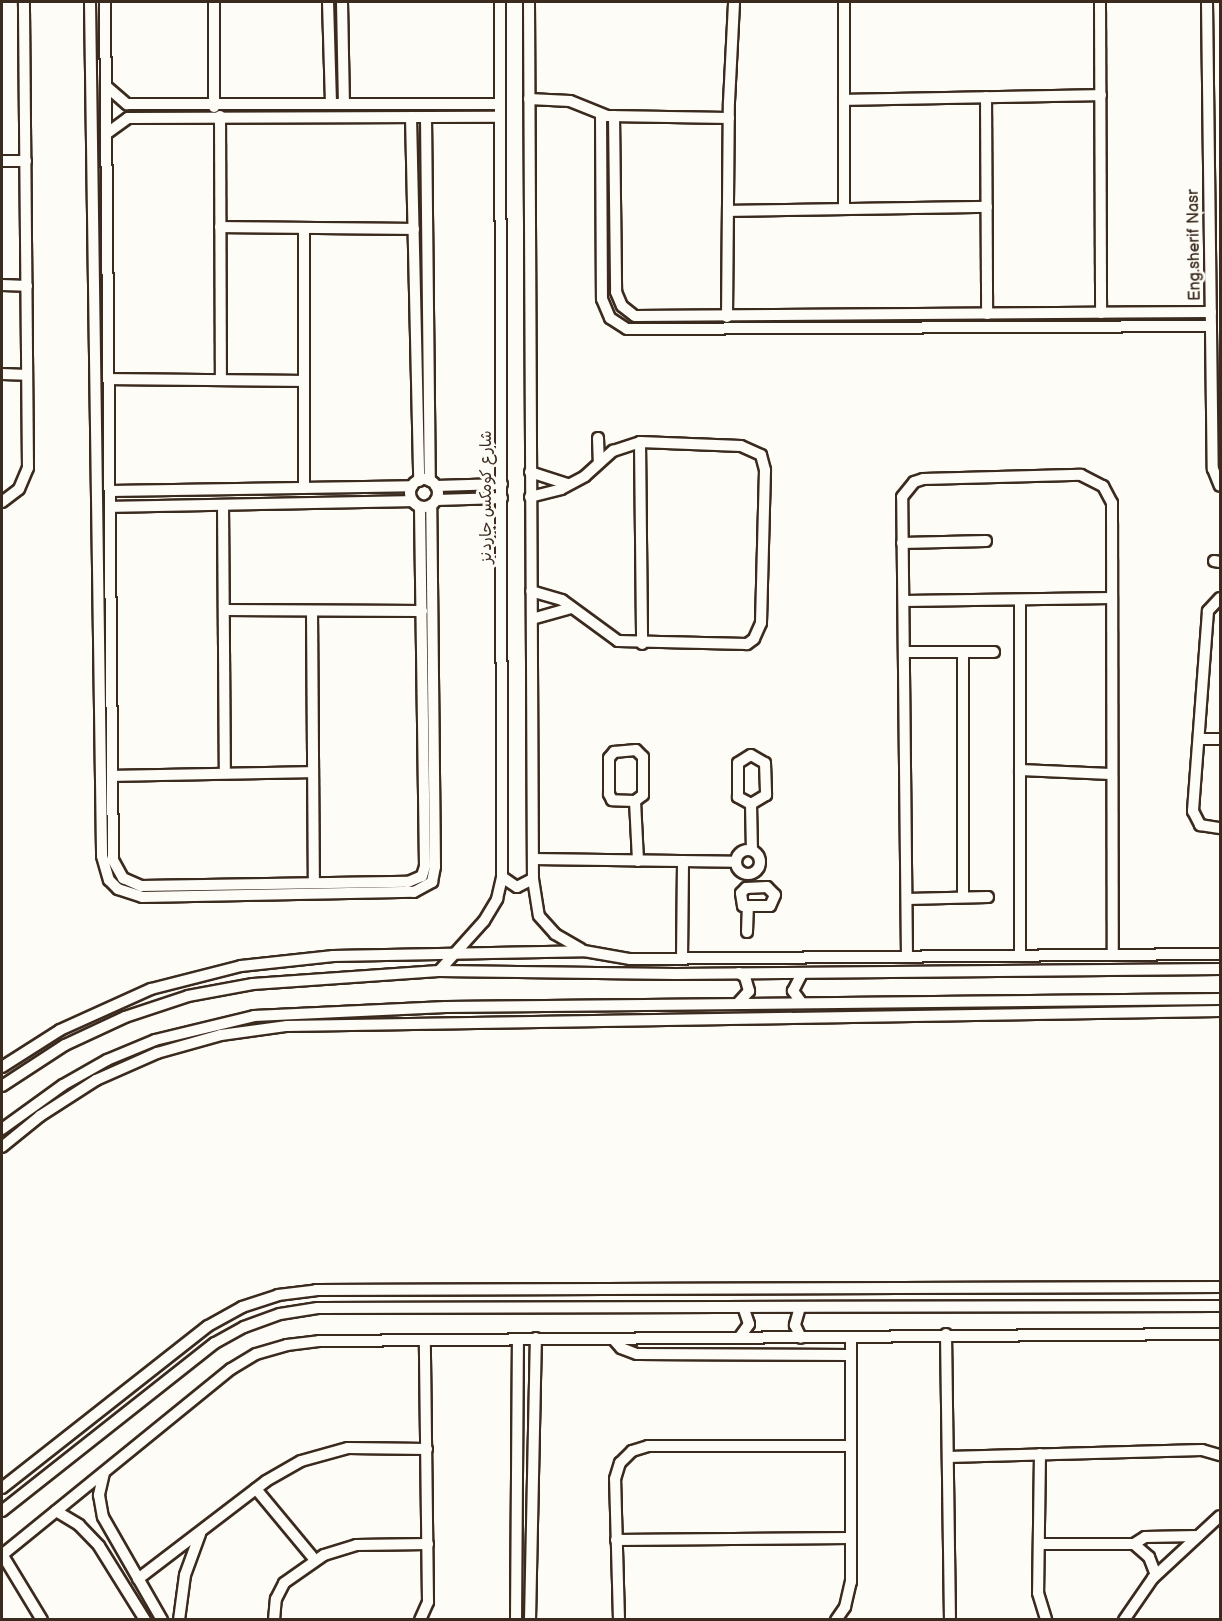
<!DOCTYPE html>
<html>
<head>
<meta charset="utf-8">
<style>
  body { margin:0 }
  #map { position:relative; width:1222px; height:1621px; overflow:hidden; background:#fdfcf7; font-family:"Balsamiq Sans","Playpen Sans Arabic",sans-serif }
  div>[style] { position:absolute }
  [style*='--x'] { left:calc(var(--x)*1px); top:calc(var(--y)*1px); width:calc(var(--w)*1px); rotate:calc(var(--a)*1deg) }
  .roads { filter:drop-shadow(2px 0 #3b2a1e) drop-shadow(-2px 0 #3b2a1e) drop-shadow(0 2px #3b2a1e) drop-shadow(0 -2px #3b2a1e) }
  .minor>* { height:10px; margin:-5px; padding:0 5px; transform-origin:5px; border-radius:5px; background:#fdfcf7 }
  .minor>.ring { margin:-5px; padding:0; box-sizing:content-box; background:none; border:10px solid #fdfcf7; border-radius:50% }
  span { translate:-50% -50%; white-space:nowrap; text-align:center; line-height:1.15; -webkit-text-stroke:6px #fdfcf7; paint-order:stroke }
  .street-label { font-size:16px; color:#3b2a1e }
  .frame { position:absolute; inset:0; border:3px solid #3b2a1e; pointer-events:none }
</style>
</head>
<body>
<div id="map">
  <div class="roads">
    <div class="minor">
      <div style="--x:90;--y:2;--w:854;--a:89.19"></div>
      <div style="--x:102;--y:856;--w:25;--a:74"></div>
      <div style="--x:109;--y:880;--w:13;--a:45"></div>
      <div style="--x:118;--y:889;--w:25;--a:18"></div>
      <div style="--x:142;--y:897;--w:272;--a:-1.1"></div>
      <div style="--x:414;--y:892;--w:21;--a:-29"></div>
      <div style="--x:432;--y:882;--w:15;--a:-79"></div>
      <div style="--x:435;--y:867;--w:362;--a:-90.6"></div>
      <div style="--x:105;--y:2;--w:858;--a:89.47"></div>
      <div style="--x:113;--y:860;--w:21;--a:61"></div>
      <div style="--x:123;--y:878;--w:20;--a:24"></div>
      <div style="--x:141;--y:886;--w:267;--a:-0.9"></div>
      <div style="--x:408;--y:882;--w:15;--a:-23"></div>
      <div style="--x:422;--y:876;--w:10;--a:-73"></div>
      <div style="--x:425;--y:866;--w:359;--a:-90.8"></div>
      <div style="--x:214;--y:2;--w:105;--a:90"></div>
      <div style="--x:328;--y:2;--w:101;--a:88.3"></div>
      <div style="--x:342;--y:2;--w:101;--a:88.9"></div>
      <div style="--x:529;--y:2;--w:877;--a:89.74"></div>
      <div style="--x:533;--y:879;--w:37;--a:81"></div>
      <div style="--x:539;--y:916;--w:24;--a:48"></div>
      <div style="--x:555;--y:934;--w:30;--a:30"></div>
      <div style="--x:844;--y:2;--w:207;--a:90"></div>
      <div style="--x:1100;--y:2;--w:311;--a:89.8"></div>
      <div style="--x:1207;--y:2;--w:467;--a:89.3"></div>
      <div style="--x:1213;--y:469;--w:18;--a:68"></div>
      <div style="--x:106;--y:86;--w:28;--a:41"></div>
      <div style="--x:127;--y:104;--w:373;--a:0"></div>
      <div style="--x:986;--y:97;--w:217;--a:89.7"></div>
      <div style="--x:529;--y:99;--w:41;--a:2.8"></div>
      <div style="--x:570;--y:101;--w:40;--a:22"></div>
      <div style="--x:607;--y:116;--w:122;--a:0.9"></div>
      <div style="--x:844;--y:100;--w:257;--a:-1.1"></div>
      <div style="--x:601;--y:114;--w:185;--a:89.7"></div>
      <div style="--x:602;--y:299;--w:21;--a:67"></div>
      <div style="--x:610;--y:318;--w:20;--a:33"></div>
      <div style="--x:627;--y:329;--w:584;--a:-0.29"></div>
      <div style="--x:220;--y:116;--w:264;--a:89.8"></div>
      <div style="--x:614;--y:116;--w:176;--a:89.3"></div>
      <div style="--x:616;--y:292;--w:15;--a:67"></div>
      <div style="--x:622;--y:306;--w:16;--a:38"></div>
      <div style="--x:635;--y:316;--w:576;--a:-0.4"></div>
      <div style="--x:411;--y:117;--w:364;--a:88.7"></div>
      <div style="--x:426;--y:117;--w:364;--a:89.4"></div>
      <div style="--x:106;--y:134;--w:27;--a:-36"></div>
      <div style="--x:128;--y:118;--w:372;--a:-0.2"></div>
      <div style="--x:2;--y:161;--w:24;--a:0"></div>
      <div style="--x:728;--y:211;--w:259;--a:-0.9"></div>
      <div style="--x:220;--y:227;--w:194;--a:0.6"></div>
      <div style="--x:304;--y:228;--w:260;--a:90"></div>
      <div style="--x:2;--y:285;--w:25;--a:2"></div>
      <div style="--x:727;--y:317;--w:215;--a:-89.5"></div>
      <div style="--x:729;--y:102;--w:100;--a:-87.1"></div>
      <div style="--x:2;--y:374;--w:25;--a:2"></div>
      <div style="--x:108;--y:379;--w:196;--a:0.6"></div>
      <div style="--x:598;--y:438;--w:24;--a:88"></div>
      <div style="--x:640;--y:442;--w:202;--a:89.4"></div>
      <div style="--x:530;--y:472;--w:40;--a:18"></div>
      <div class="ring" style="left:410px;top:479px;width:18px;height:18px"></div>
      <div style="--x:436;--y:486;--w:66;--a:-1.7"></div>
      <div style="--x:110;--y:491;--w:302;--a:-0.9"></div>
      <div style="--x:530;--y:497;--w:32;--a:-14"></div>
      <div style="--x:561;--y:489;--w:27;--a:-28"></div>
      <div style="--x:585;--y:476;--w:38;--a:-42"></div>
      <div style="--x:613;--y:451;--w:28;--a:-18"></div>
      <div style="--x:640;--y:442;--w:101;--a:2.3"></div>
      <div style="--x:741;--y:446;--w:22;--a:24"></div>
      <div style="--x:761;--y:455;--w:16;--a:75"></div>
      <div style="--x:765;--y:470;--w:153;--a:91.5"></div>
      <div style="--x:761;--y:623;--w:17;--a:114"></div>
      <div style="--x:754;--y:639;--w:9;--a:144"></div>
      <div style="--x:747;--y:644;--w:129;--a:-178.7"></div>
      <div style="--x:618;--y:641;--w:69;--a:-143.8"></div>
      <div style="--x:562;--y:600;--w:32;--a:-164"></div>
      <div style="--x:436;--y:500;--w:66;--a:-1.7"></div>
      <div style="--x:2;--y:502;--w:21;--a:-37"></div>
      <div style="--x:19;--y:489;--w:23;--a:-67"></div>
      <div style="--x:28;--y:468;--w:466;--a:-90.5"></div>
      <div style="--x:223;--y:505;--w:268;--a:89.6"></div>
      <div style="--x:110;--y:507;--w:302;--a:-1.1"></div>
      <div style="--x:902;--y:543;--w:84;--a:-1.4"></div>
      <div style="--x:1214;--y:561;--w:6;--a:9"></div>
      <div style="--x:1220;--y:598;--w:18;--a:133"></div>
      <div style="--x:1208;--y:611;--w:201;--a:94.3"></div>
      <div style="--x:1193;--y:811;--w:16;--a:63"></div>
      <div style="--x:1200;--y:825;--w:20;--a:9"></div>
      <div style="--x:904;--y:601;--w:208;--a:-0.8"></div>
      <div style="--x:224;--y:610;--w:198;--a:0.3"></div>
      <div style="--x:312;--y:611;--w:271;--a:89.6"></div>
      <div style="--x:532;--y:619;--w:41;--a:-15.8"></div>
      <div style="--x:904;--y:652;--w:90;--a:0"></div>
      <div style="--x:1199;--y:739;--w:21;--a:0"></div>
      <div style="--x:636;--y:750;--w:10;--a:45"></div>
      <div style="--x:643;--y:757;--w:38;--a:90"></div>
      <div style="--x:643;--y:795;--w:10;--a:143"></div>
      <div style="--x:635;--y:801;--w:23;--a:-178"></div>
      <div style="--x:612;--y:800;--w:7;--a:-117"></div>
      <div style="--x:609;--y:794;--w:36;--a:-90"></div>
      <div style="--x:609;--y:758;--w:8;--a:-50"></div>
      <div style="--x:614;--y:752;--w:22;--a:-5"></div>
      <div style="--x:751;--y:755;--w:16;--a:30"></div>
      <div style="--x:765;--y:763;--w:32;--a:88"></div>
      <div style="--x:766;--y:795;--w:17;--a:149"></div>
      <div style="--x:751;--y:804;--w:15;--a:-152"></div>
      <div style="--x:738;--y:797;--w:34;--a:-90"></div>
      <div style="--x:738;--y:763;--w:15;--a:-32"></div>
      <div style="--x:1020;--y:770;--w:91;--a:2.5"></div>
      <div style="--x:113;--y:776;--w:200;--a:-1.1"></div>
      <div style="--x:635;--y:801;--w:60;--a:87.1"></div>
      <div style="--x:751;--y:804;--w:46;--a:88.8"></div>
      <div class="ring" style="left:736px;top:850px;width:14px;height:14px"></div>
      <div style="--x:533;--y:859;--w:203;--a:0.8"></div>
      <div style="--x:502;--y:877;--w:18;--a:34"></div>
      <div style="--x:517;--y:887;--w:18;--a:-27"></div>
      <div style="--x:767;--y:887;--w:11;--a:45"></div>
      <div style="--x:775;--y:895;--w:12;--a:114"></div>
      <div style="--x:770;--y:906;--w:27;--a:180"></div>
      <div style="--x:743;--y:906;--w:13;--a:-99"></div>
      <div style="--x:741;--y:893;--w:7;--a:-45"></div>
      <div style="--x:746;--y:888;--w:21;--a:-3"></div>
      <div style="--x:963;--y:897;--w:245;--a:-90"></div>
      <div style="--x:907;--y:899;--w:81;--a:-1.4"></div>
      <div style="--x:747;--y:932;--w:24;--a:-88"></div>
      <div style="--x:1020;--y:956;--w:356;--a:-90"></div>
      <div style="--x:907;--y:957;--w:460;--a:-90.6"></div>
      <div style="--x:902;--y:497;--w:19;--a:-51"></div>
      <div style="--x:914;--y:482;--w:9;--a:-18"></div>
      <div style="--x:923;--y:479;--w:158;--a:-1.5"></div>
      <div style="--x:1081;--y:475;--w:25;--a:27"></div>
      <div style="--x:1103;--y:486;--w:19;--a:62"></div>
      <div style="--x:1112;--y:503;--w:452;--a:89.9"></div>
      <div style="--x:682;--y:959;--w:98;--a:-89.4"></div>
      <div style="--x:439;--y:971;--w:67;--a:-48"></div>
      <div style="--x:484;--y:921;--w:26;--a:-59"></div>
      <div style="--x:497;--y:899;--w:23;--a:-77"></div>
      <div style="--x:502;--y:877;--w:875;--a:-90.13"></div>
      <div style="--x:739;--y:973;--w:7;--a:34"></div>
      <div style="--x:745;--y:977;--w:15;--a:74"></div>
      <div style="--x:749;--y:991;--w:15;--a:132"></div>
      <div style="--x:801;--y:1002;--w:14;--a:-126"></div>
      <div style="--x:793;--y:991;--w:20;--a:-63"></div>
      <div style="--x:2;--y:1067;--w:69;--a:-32.5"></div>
      <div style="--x:60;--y:1030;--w:100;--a:-24.3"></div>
      <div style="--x:151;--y:989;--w:93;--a:-14.3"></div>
      <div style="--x:241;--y:966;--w:93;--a:-6.2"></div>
      <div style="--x:333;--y:956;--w:251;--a:-1.1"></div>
      <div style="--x:584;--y:951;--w:47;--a:9.9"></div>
      <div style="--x:630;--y:959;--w:590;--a:-0.49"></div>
      <div style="--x:2;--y:1086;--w:75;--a:-33.1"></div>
      <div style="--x:65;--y:1045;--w:66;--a:-25"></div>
      <div style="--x:125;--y:1017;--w:66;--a:-18.4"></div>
      <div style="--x:188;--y:996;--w:66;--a:-10.5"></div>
      <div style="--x:253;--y:984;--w:186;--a:-4"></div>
      <div style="--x:439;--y:971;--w:237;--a:0.7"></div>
      <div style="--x:676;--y:974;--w:544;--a:-0.53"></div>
      <div style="--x:2;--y:1129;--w:75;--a:-35.8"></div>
      <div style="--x:63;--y:1085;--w:51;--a:-29.6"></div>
      <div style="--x:107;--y:1060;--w:52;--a:-22.6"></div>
      <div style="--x:155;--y:1040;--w:102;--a:-13.6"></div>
      <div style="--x:254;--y:1016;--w:192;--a:-2.7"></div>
      <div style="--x:446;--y:1007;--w:774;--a:-0.59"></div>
      <div style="--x:2;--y:1147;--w:49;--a:-39.2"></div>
      <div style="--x:40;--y:1116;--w:67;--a:-32.7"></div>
      <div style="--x:96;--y:1080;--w:67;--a:-23.9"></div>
      <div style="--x:157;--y:1053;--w:66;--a:-15.7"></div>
      <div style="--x:221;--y:1035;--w:67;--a:-7.8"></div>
      <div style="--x:287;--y:1026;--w:933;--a:-0.92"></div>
      <div style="--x:800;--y:1307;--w:19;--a:106"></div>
      <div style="--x:795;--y:1325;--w:14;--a:65"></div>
      <div style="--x:946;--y:1334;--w:286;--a:89.2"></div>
      <div style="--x:739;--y:1338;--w:17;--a:-54"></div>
      <div style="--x:749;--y:1324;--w:18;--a:-109"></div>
      <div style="--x:613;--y:1339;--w:12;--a:48"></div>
      <div style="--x:621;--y:1348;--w:17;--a:21"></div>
      <div style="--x:637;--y:1354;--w:213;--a:0.3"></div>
      <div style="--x:1040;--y:1454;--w:139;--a:90.8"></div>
      <div style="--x:1038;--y:1593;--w:28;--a:73"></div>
      <div style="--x:948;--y:1457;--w:254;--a:-1.6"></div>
      <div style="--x:1202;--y:1450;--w:19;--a:16"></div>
      <div style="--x:104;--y:1473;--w:23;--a:103"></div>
      <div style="--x:99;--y:1495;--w:22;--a:80"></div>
      <div style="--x:103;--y:1517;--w:119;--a:60.2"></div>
      <div style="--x:2;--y:1488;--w:262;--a:-38.2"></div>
      <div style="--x:208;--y:1326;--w:39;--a:-29"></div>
      <div style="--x:242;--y:1307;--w:38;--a:-18"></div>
      <div style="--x:278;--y:1295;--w:38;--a:-7"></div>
      <div style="--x:316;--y:1290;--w:904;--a:-0.19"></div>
      <div style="--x:256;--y:1489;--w:92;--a:50.3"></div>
      <div style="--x:2;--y:1511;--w:271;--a:-38.3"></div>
      <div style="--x:215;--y:1343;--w:33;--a:-29"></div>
      <div style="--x:244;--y:1327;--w:38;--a:-20"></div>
      <div style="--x:280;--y:1314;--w:38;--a:-9"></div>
      <div style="--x:318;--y:1308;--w:902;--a:-0.13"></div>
      <div style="--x:56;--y:1511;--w:27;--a:31"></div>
      <div style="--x:79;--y:1525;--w:29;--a:46"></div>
      <div style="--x:99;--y:1546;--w:87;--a:58.1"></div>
      <div style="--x:616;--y:1540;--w:233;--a:-0.5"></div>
      <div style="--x:1039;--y:1544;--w:95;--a:0"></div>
      <div style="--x:1134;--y:1544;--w:20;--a:41"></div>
      <div style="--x:1149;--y:1557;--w:19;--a:69"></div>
      <div style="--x:1134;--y:1544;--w:13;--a:-32"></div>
      <div style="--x:1145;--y:1537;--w:53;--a:-1.1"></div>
      <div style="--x:2;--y:1554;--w:77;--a:58.8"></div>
      <div style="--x:2;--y:1555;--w:295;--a:-39.1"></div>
      <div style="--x:231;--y:1369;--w:29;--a:-31"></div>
      <div style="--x:256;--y:1354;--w:32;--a:-16"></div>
      <div style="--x:287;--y:1345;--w:32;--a:-7"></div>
      <div style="--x:319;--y:1341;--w:901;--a:-0.45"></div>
      <div style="--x:138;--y:1579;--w:161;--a:-37.4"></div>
      <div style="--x:266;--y:1481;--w:40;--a:-29.7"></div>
      <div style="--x:301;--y:1461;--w:49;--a:-15.5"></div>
      <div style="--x:348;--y:1448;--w:79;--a:0.7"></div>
      <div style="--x:179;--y:1620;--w:45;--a:-82.4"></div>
      <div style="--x:185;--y:1575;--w:44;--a:-69.9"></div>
      <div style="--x:274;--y:1620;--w:21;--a:-85"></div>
      <div style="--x:276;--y:1599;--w:18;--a:-63"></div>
      <div style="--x:284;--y:1583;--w:49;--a:-35"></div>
      <div style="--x:324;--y:1555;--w:34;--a:-17"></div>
      <div style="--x:356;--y:1545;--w:72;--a:-0.8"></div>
      <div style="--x:420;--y:1620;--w:20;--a:-66"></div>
      <div style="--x:428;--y:1602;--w:261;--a:-90.7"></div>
      <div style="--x:516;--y:1620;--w:281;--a:-89.6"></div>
      <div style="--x:530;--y:1620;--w:282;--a:-88.8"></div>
      <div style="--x:619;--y:1620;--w:141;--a:-91.6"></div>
      <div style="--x:615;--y:1479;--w:17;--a:-73"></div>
      <div style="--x:620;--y:1463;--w:17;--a:-45"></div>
      <div style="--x:632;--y:1451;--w:17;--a:-17"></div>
      <div style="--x:648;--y:1446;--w:201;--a:0"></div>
      <div style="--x:836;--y:1620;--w:16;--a:-55"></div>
      <div style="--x:845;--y:1607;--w:26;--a:-77"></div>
      <div style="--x:851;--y:1582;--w:245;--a:-90"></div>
      <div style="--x:1124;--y:1620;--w:51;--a:-55.4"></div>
      <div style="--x:1153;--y:1578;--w:91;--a:-42.8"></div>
    </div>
  </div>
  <div class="street-label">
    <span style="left:1195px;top:245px;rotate:-91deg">Eng.sherif Nasr</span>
    <span style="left:487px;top:497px;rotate:-90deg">شارع كومكس جاردنز</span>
  </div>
  <div class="frame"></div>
</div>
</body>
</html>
